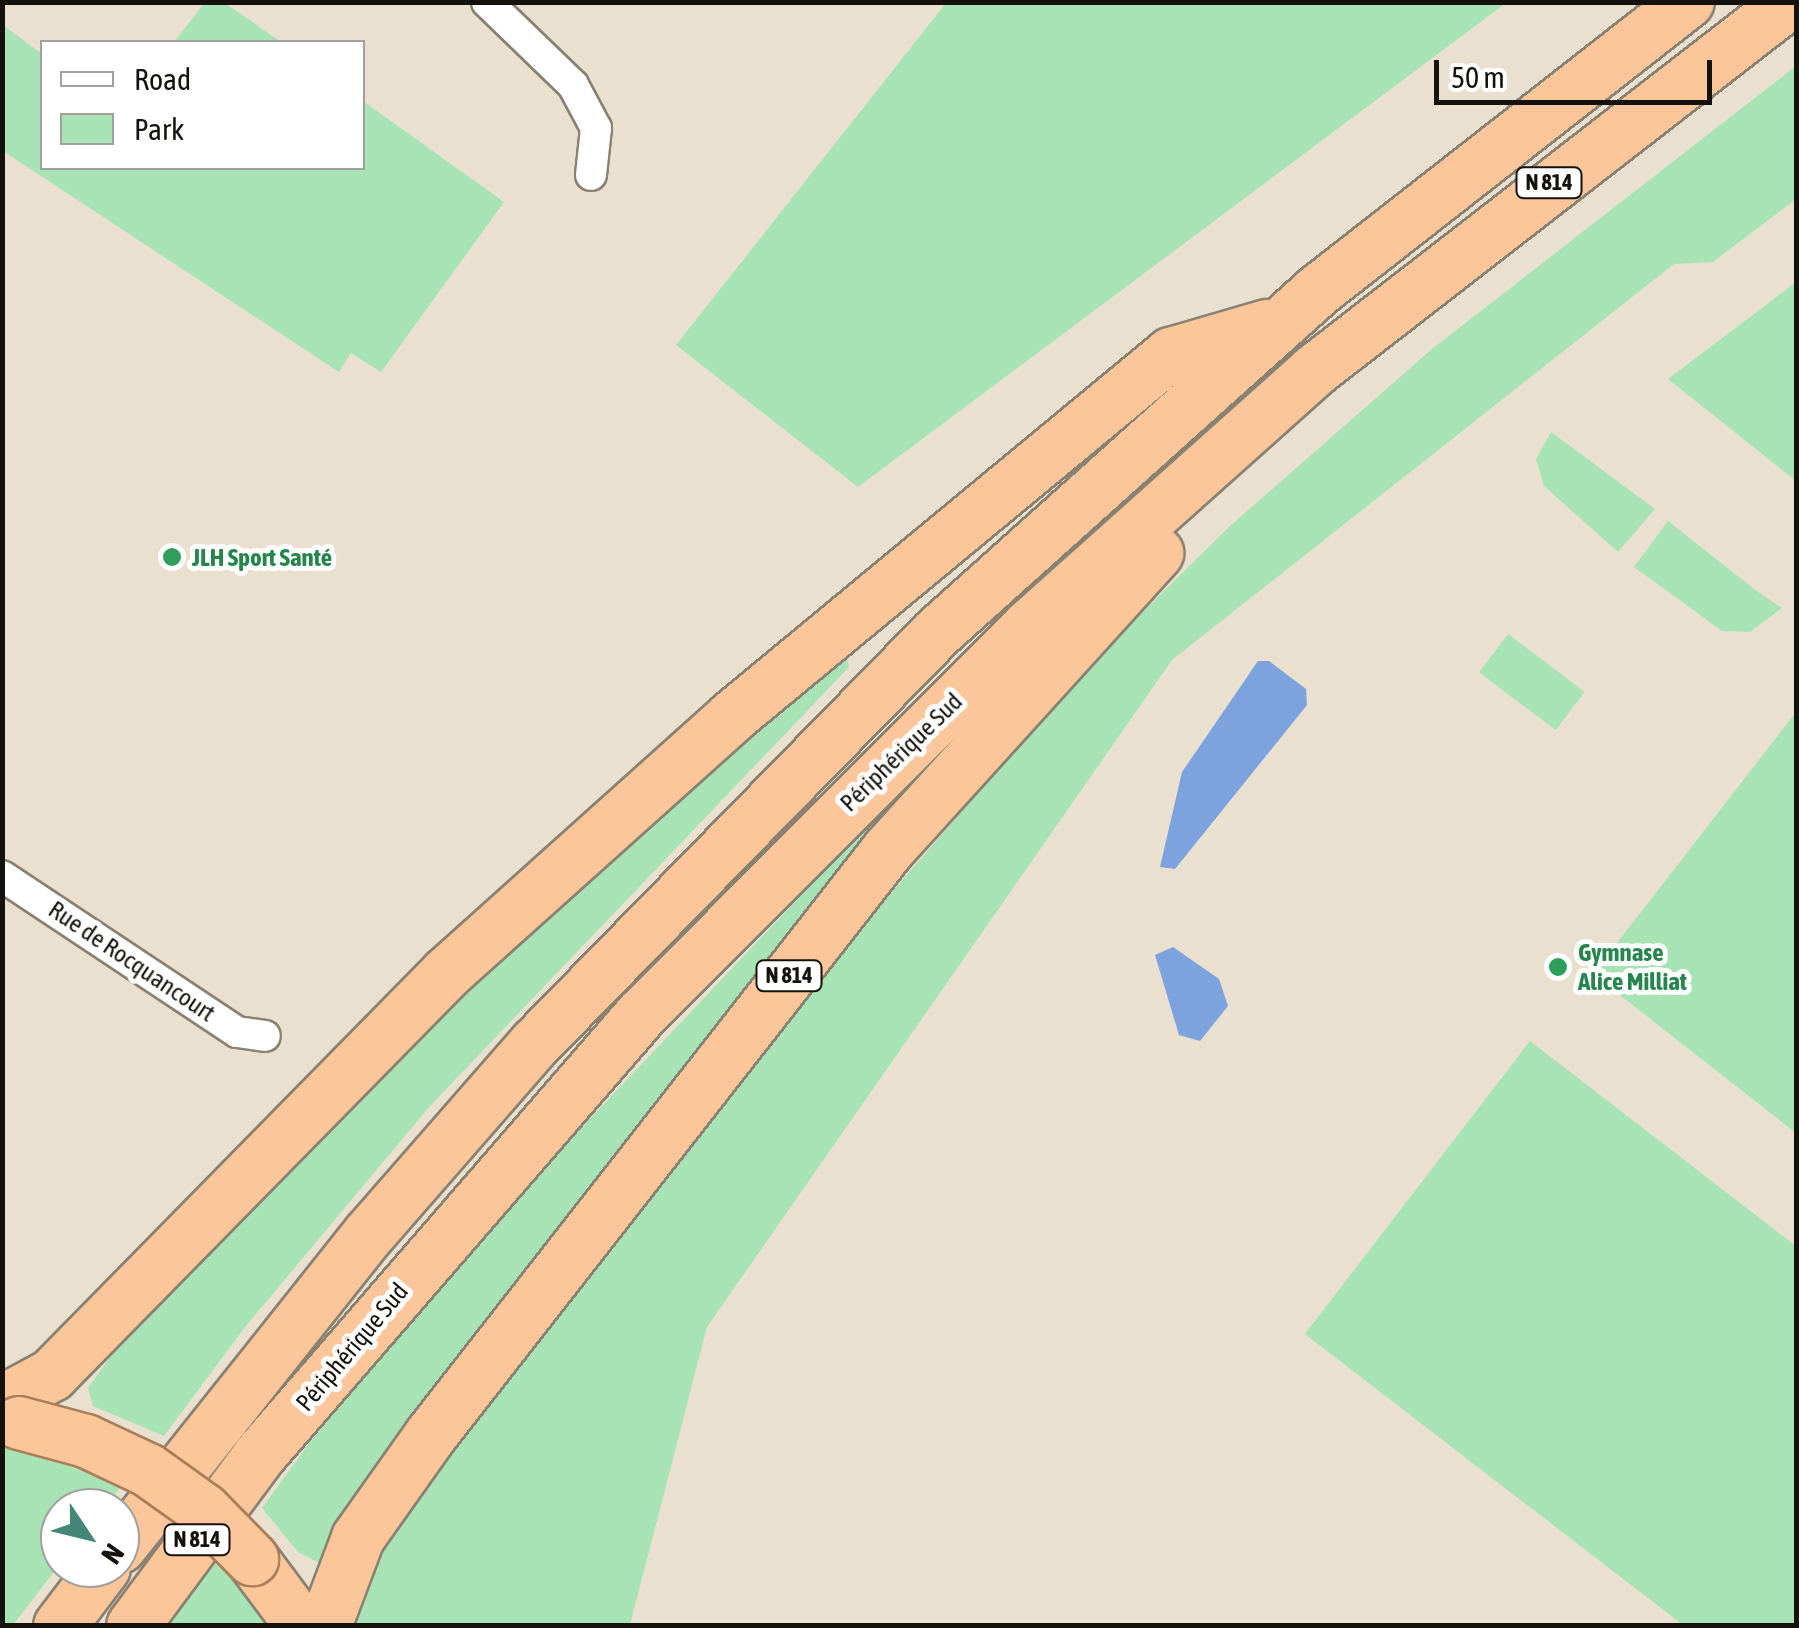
<!DOCTYPE html>
<html>
<head>
<meta charset="utf-8">
<style>
  body { margin:0 }
  #map { position:relative; width:1799px; height:1628px; overflow:hidden; background:#e9e0cf; font-family:"Asap Condensed",sans-serif }
  div>[style] { position:absolute }
  [style*='--x'] { left:calc(var(--x)*1px); top:calc(var(--y)*1px); width:calc(var(--w)*1px); rotate:calc(var(--a)*1deg) }
  .green>* { inset:0; background:#a8e3b6; transform-origin:0 0 }
  .water>* { inset:0; background:#7da3de }
  .roads { filter:drop-shadow(2px 0 #898172) drop-shadow(-2px 0 #898172) drop-shadow(0 2px #898172) drop-shadow(0 -2px #898172) }
  .minor>* { height:30px; margin:-15px; padding:0 15px; transform-origin:15px; border-radius:15px; background:#fff }
  .trunk>* { height:52px; margin:-26px; padding:0 26px; transform-origin:26px; border-radius:26px; background:#fac69a }
  .bridges { filter:drop-shadow(2px 0 #a97e58) drop-shadow(-2px 0 #a97e58) drop-shadow(0 2px #a97e58) drop-shadow(0 -2px #a97e58) }
  .trunk-bridge>* { height:52px; margin:-26px; padding:0 26px; transform-origin:26px; border-radius:26px; background:#fac69a }
  .dots>* { width:28px; height:28px; translate:-50% -50%; box-sizing:border-box; border:5px solid #fff; border-radius:50% }
  span { translate:-50% -50%; white-space:nowrap; text-align:center; line-height:1.15; -webkit-text-stroke:10px #fff; paint-order:stroke }
  .shield-label span { padding:2px 8px; background:#fff; border:2px solid; border-radius:8px; -webkit-text-stroke-width:0 }
  .shield-label { font-size:22px; color:#15120d; font-weight:700 }
  .leisure-label { font-size:25px; color:#27864d; font-weight:700 }
  .left { translate:0 -50%; text-align:left }
  .street-label { font-size:25px; color:#15120d }
  .frame { position:absolute; inset:0; border:5px solid #15120d; pointer-events:none }
  .legend { position:absolute; left:40px; top:40px; width:325px; height:130px; box-sizing:border-box; background:#fff; border:2px solid #a1a09e; margin:0; padding:12px 18px; list-style:none; font-size:30px; color:#15120d }
  .legend li { display:flex; align-items:center; gap:20px; height:50px }
  .legend b { width:50px; border:2px solid #a1a09e }
  .north { position:absolute; left:40px; top:1488px; width:100px; height:100px; box-sizing:border-box; background:#fff; border:2px solid #a1a09e; border-radius:50%; rotate:125deg; font-size:28px; font-weight:700; line-height:40px; text-align:center; color:#15120d }
  .north::after { content:''; display:block; margin:auto; width:35px; height:45px; background:#448779; clip-path:polygon(50% 0,100% 100%,50% 72%,0 100%) }
  .scale { position:absolute; left:1434px; top:60px; width:278px; height:45px; box-sizing:border-box; border:5px solid #15120d; border-top:0; padding-left:12px; font-size:30px; line-height:35px; white-space:nowrap; color:#15120d; -webkit-text-stroke:8px #fff; paint-order:stroke }
</style>
</head>
<body>
<div id="map">
  <div class="green">
    <div style="clip-path:polygon(205px 2px,225px 3px,281px 42px,174px 42px)"></div>
    <div style="clip-path:polygon(946px 3px,946px 2px,1506px 3px,858px 487px,676px 345px)"></div>
    <div style="clip-path:polygon(3px 25px,42px 54px,42px 168px,362px 168px,363px 101px,504px 202px,381px 372px,351px 353px,339px 372px,3px 151px)"></div>
    <div style="clip-path:polygon(1796px 66px,1796px 199px,1713px 262px,1674px 264px,1172px 660px,707px 1327px,630px 1625px,356px 1626px,371px 1564px,426px 1480px,847px 944px,1086px 668px,1230px 526px,1432px 349px)"></div>
    <div style="clip-path:polygon(1796px 282px,1796px 481px,1668px 379px)"></div>
    <div style="clip-path:polygon(1551px 432px,1655px 509px,1618px 552px,1544px 486px,1536px 459px)"></div>
    <div style="clip-path:polygon(1668px 521px,1754px 589px,1782px 608px,1750px 632px,1722px 631px,1634px 567px)"></div>
    <div style="left:1508px;top:634px;width:96px;height:48px;rotate:37deg"></div>
    <div style="clip-path:polygon(846px 655px,849px 667px,430px 1106px,245px 1327px,164px 1436px,93px 1406px,88px 1388px,113px 1353px,334px 1119px,560px 897px)"></div>
    <div style="clip-path:polygon(1796px 712px,1796px 1133px,1593px 974px)"></div>
    <div style="clip-path:polygon(927px 762px,936px 762px,325px 1566px,298px 1552px,262px 1508px,310px 1442px,500px 1214px)"></div>
    <div style="clip-path:polygon(1530px 1041px,1796px 1246px,1796px 1625px,1683px 1625px,1305px 1334px)"></div>
    <div style="clip-path:polygon(2px 1447px,55px 1457px,120px 1488px,104px 1508px,60px 1508px,60px 1564px,13px 1625px,3px 1625px)"></div>
    <div style="clip-path:polygon(216px 1563px,259px 1606px,272px 1626px,167px 1626px)"></div>
  </div>
  <div class="water">
    <div style="clip-path:polygon(1258px 661px,1269px 661px,1306px 689px,1307px 705px,1175px 869px,1160px 867px,1182px 772px)"></div>
    <div style="clip-path:polygon(1173px 947px,1219px 979px,1228px 1006px,1200px 1041px,1179px 1035px,1155px 955px)"></div>
  </div>
  <div class="roads">
    <div class="minor">
      <div style="--x:487;--y:2;--w:120;--a:44"></div>
      <div style="--x:573;--y:85;--w:49;--a:61.9"></div>
      <div style="--x:596;--y:128;--w:47;--a:96.1"></div>
      <div style="--x:2;--y:876;--w:282;--a:33.6"></div>
      <div style="--x:237;--y:1032;--w:28;--a:8"></div>
    </div>
    <div class="trunk">
      <div style="--x:2;--y:1402;--w:57;--a:-28.4"></div>
      <div style="--x:52;--y:1375;--w:564;--a:-45.5"></div>
      <div style="--x:447;--y:973;--w:383;--a:-41.9"></div>
      <div style="--x:732;--y:717;--w:570;--a:-39.59"></div>
      <div style="--x:1171;--y:354;--w:100;--a:-16.3"></div>
      <div style="--x:120;--y:1547;--w:401;--a:-51.5"></div>
      <div style="--x:370;--y:1233;--w:252;--a:-48.9"></div>
      <div style="--x:536;--y:1043;--w:575;--a:-45.63"></div>
      <div style="--x:938;--y:632;--w:512;--a:-41.91"></div>
      <div style="--x:1319;--y:290;--w:468;--a:-38"></div>
      <div style="--x:252;--y:1559;--w:84;--a:53.3"></div>
      <div style="--x:60;--y:1626;--w:73;--a:-52.8"></div>
      <div style="--x:133;--y:1626;--w:213;--a:-53.4"></div>
      <div style="--x:260;--y:1455;--w:582;--a:-49.11"></div>
      <div style="--x:641;--y:1015;--w:549;--a:-45.07"></div>
      <div style="--x:1029;--y:626;--w:382;--a:-41.8"></div>
      <div style="--x:1314;--y:371;--w:602;--a:-37.78"></div>
      <div style="--x:325;--y:1626;--w:94;--a:-69.4"></div>
      <div style="--x:358;--y:1538;--w:126;--a:-54.7"></div>
      <div style="--x:431;--y:1435;--w:742;--a:-52"></div>
      <div style="--x:888;--y:850;--w:401;--a:-47.8"></div>
    </div>
  </div>
  <div class="bridges">
    <div class="trunk-bridge">
      <div style="--x:19;--y:1423;--w:69;--a:15"></div>
      <div style="--x:86;--y:1441;--w:68;--a:25.1"></div>
      <div style="--x:148;--y:1470;--w:69;--a:35.5"></div>
      <div style="--x:204;--y:1510;--w:69;--a:45.6"></div>
    </div>
  </div>
  <div class="dots">
    <div style="left:172px;top:557px;background:#2e9e5b"></div>
    <div style="left:1558px;top:967px;background:#2e9e5b"></div>
  </div>
  <div class="shield-label">
    <span style="left:1549px;top:183px">N 814</span>
    <span style="left:789px;top:976px">N 814</span>
    <span style="left:197px;top:1540px">N 814</span>
  </div>
  <div class="leisure-label">
    <span class="left" style="left:192px;top:557px">JLH Sport Santé</span>
    <span class="left" style="left:1578px;top:967px">Gymnase<br>Alice Milliat</span>
  </div>
  <div class="street-label">
    <span style="left:901px;top:752px;rotate:-44deg">Périphérique Sud</span>
    <span style="left:132px;top:961px;rotate:34deg">Rue de Rocquancourt</span>
    <span style="left:352px;top:1347px;rotate:-50deg">Périphérique Sud</span>
  </div>
  <div class="frame"></div>
  <ul class="legend">
  <li><b style="height:12px;background:#fff"></b>Road</li>
  <li><b style="height:28px;background:#a8e3b6"></b>Park</li>
  </ul>
  <div class="north">N</div>
  <div class="scale">50 m</div>
</div>
</body>
</html>
